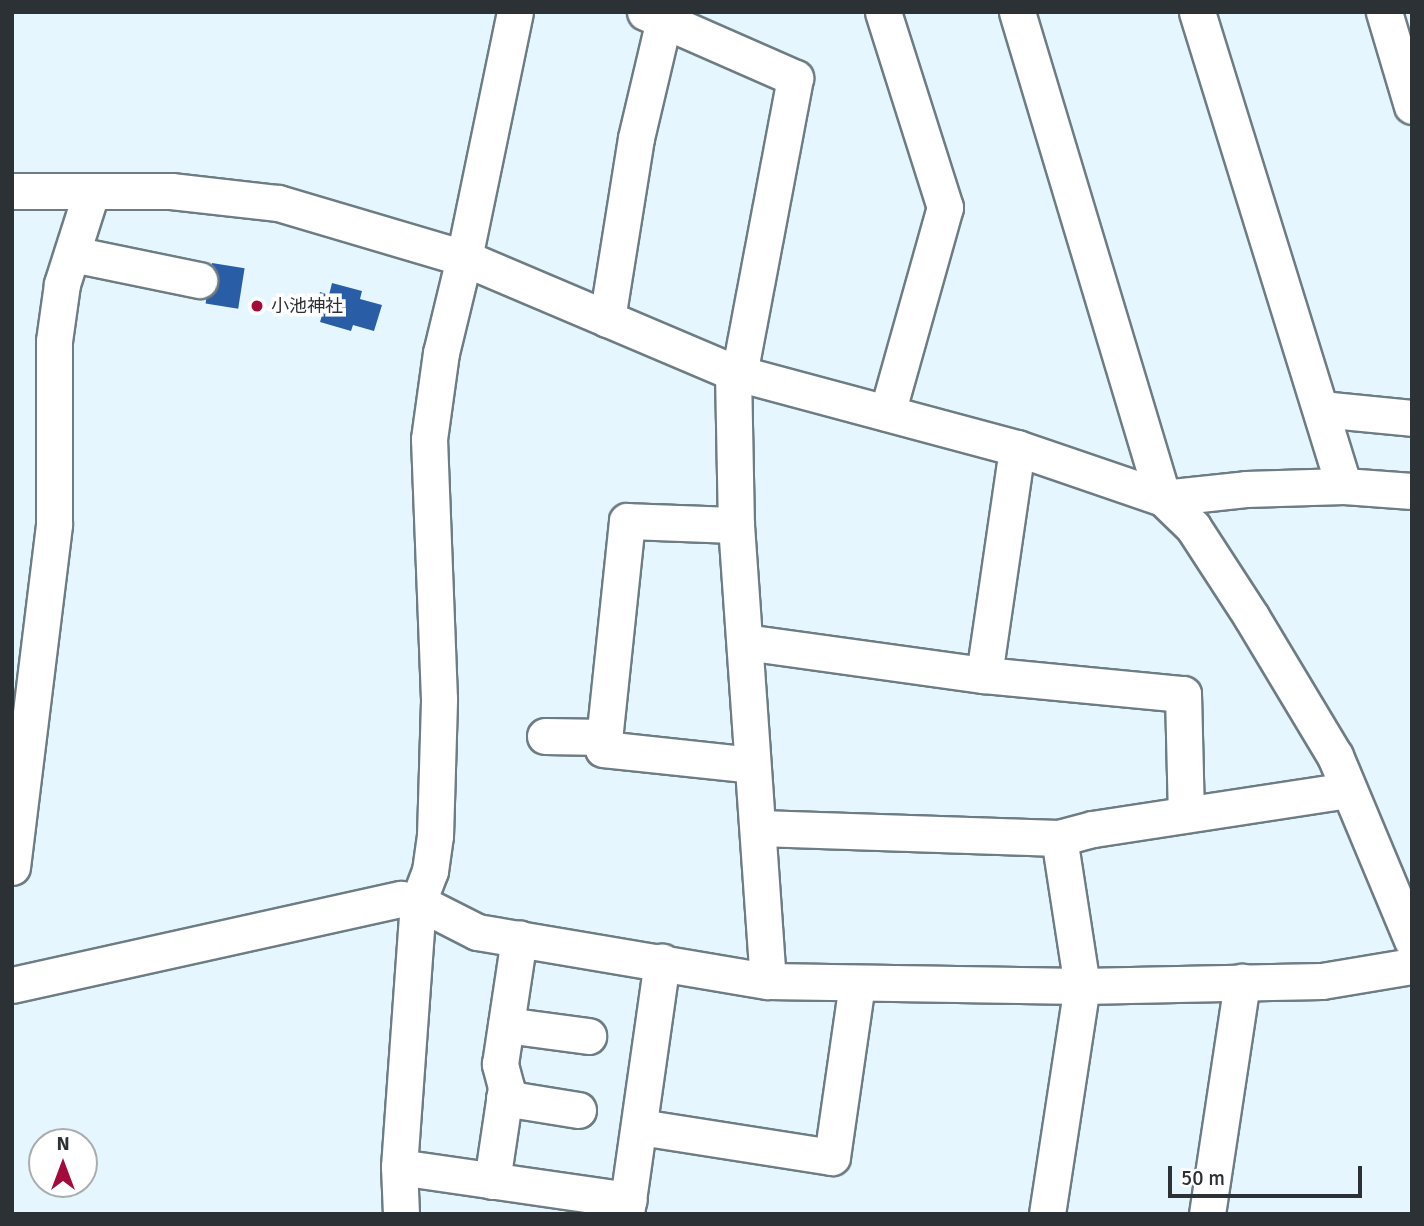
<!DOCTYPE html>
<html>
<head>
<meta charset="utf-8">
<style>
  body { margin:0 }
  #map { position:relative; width:1424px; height:1226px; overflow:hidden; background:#e6f6fe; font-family:Signika,"Noto Sans JP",sans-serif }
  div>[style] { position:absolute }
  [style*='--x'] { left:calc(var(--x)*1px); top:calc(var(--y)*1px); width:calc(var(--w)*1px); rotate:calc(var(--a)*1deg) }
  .building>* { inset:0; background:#295ea6; transform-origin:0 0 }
  .roads { filter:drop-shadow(2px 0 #6e7c83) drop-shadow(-2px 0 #6e7c83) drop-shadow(0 2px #6e7c83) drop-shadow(0 -2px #6e7c83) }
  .minor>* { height:35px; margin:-17.5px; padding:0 17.5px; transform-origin:17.5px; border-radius:17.5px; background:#fff }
  .dots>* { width:19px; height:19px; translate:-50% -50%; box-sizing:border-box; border:4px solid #fff; border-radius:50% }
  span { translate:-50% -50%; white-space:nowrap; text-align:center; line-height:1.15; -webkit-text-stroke:7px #fff; paint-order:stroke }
  .poi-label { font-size:18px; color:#2b3134 }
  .left { translate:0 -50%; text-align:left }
  .frame { position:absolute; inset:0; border:14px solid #2b3134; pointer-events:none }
  .north { position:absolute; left:28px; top:1128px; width:70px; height:70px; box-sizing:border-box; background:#fff; border:2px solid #aaadae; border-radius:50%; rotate:0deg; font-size:19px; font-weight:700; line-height:28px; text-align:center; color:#2b3134 }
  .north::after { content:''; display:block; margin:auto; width:24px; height:32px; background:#a50b3a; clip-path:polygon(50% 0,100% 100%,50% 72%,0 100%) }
  .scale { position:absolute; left:1168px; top:1166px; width:194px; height:32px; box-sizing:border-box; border:4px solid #2b3134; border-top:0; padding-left:9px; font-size:21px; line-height:24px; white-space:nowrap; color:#2b3134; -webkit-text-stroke:5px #fff; paint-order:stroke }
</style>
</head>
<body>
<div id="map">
  <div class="building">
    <div style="left:212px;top:263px;width:33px;height:41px;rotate:9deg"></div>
    <div style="clip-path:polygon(332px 283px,362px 291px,360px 299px,382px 305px,374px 331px,353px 325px,351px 331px,320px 322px,323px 312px,315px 310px,320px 292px,329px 295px)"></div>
  </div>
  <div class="roads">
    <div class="minor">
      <div style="--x:645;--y:12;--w:164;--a:23.7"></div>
      <div style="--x:795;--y:78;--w:300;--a:100.7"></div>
      <div style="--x:883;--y:12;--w:205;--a:72.4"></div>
      <div style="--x:945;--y:207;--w:214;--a:105.7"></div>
      <div style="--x:1017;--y:12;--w:507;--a:73.28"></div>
      <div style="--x:1197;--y:12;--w:496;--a:72.8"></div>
      <div style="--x:1384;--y:12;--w:98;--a:73.4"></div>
      <div style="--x:12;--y:191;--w:159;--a:0"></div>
      <div style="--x:171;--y:191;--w:108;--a:6.4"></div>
      <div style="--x:278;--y:203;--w:194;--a:16.5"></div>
      <div style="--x:464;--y:258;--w:292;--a:23"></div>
      <div style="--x:733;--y:372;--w:294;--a:15"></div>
      <div style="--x:1017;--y:448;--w:154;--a:18.9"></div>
      <div style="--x:1163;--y:498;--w:42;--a:44"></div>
      <div style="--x:1193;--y:527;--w:108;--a:57"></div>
      <div style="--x:1252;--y:618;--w:161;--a:59"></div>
      <div style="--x:1335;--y:756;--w:199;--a:67.3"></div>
      <div style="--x:72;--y:254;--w:130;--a:11.6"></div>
      <div style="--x:607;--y:319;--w:183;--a:-80.9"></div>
      <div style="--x:636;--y:138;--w:121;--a:-76.7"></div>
      <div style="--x:733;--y:372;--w:153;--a:88.9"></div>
      <div style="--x:736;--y:525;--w:457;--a:86"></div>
      <div style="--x:1321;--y:409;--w:91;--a:5.6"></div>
      <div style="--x:1163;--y:498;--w:83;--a:-6.2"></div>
      <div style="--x:1246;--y:489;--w:98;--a:-1.8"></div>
      <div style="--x:1344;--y:486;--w:68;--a:4.2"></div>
      <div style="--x:736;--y:525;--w:109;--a:-177.9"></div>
      <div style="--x:627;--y:521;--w:229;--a:96"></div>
      <div style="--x:603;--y:749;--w:150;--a:6.1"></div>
      <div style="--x:745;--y:642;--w:241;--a:7.9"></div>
      <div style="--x:984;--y:675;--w:200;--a:5.5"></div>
      <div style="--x:1183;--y:694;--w:120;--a:88.6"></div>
      <div style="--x:984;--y:675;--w:229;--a:-81.7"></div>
      <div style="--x:545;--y:736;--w:60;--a:1"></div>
      <div style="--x:759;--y:828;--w:300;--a:1.9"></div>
      <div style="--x:1059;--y:838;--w:35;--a:-15"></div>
      <div style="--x:1093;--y:829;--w:257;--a:-8.7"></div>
      <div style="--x:12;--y:867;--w:346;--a:-83"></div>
      <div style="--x:54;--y:524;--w:183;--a:-90"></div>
      <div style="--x:54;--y:341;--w:58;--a:-82"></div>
      <div style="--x:62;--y:284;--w:96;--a:-72.3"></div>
      <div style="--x:12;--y:985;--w:398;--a:-12.5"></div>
      <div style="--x:401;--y:899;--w:17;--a:10"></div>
      <div style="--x:418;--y:902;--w:66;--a:27"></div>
      <div style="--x:477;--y:932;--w:295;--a:9.6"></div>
      <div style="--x:768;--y:981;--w:314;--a:0.9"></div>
      <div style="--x:1082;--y:986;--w:240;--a:-1.2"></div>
      <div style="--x:1322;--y:981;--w:91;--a:-9.5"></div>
      <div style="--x:506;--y:1025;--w:83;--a:7.6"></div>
      <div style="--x:504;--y:1098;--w:75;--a:9.2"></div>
      <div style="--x:640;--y:1127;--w:194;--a:8.9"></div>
      <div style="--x:832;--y:1157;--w:175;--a:-81.8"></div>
      <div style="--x:399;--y:1167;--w:232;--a:8.2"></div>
      <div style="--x:492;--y:1181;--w:95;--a:-81.5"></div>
      <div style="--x:506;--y:1087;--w:24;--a:-105"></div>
      <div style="--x:500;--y:1064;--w:127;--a:-81.4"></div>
      <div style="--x:401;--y:1214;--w:47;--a:-92.4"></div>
      <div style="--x:399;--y:1167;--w:266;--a:-85.9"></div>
      <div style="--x:418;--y:902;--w:33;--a:-69"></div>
      <div style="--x:430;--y:871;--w:35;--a:-82"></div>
      <div style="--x:435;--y:836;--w:137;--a:-88.3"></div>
      <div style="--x:439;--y:699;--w:260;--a:-92.2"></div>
      <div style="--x:429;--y:439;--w:87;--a:-82.1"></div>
      <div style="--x:441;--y:353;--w:98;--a:-76.4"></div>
      <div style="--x:464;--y:258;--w:251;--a:-78.3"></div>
      <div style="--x:626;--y:1214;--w:255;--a:-81.9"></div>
      <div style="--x:1047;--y:1214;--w:231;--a:-81.3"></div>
      <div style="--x:1082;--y:986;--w:150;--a:-98.8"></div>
      <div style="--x:1207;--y:1214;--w:235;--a:-81.4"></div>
    </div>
  </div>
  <div class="dots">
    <div style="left:257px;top:306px;background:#a50b3a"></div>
  </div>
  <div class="poi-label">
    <span class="left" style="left:271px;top:306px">小池神社</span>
  </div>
  <div class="frame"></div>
  <div class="north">N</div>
  <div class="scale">50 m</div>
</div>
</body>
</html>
